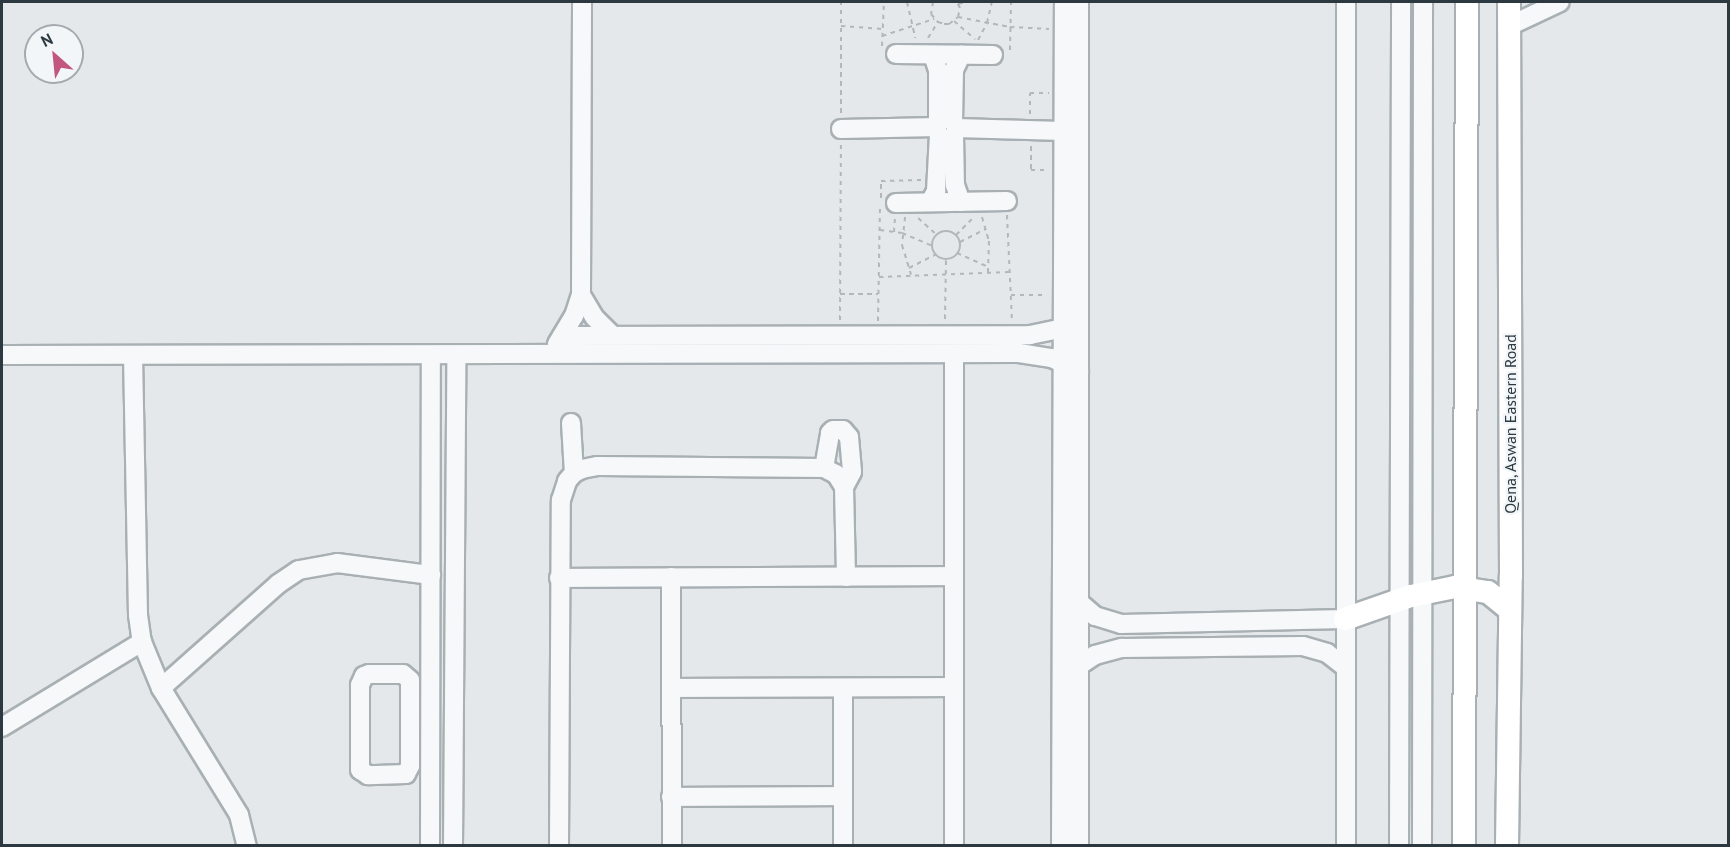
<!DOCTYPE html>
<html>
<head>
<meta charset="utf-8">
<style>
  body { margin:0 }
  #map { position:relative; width:1730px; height:847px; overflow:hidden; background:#e4e8ea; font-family:"PT Sans",sans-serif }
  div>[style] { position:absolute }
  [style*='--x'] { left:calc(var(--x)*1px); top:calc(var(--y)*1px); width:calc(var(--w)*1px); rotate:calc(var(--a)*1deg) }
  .path>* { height:2px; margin-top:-1px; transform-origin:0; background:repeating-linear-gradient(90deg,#b2b7ba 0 4.5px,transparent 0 9px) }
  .path>.ring { margin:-1px; padding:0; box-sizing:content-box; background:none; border:2px solid #b2b7ba; border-radius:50% }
  .roads { filter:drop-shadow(2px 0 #a9b0b4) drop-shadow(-2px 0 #a9b0b4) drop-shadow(0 2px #a9b0b4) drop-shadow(0 -2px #a9b0b4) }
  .minor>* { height:18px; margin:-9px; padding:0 9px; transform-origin:9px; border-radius:9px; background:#f6f8f9 }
  .major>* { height:22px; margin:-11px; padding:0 11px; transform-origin:11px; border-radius:11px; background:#fff }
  span { translate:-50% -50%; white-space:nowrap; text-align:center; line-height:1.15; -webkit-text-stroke:4.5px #f3f6f8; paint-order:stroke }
  .street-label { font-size:16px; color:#2d3941 }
  .frame { position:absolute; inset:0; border:3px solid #2d3941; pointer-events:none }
  .north { position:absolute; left:24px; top:24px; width:60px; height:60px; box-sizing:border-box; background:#f3f6f8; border:2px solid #a4aaaf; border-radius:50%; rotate:333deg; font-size:16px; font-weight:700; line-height:24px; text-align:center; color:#2d3941 }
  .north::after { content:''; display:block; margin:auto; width:21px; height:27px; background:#c2567e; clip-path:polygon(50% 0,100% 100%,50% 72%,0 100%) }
</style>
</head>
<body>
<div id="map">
  <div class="path">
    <div style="--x:907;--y:2;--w:37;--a:77"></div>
    <div style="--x:933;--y:2;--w:12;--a:99"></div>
    <div style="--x:931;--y:14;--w:11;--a:49"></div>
    <div style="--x:938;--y:22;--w:6;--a:18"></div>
    <div style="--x:944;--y:24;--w:5;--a:0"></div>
    <div style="--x:949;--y:24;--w:11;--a:-38"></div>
    <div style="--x:958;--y:17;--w:9;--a:-77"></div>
    <div style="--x:960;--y:8;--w:7;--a:-117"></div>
    <div style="--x:958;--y:4;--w:8;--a:-14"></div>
    <div style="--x:958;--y:17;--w:53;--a:10.9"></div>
    <div style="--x:1010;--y:27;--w:39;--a:3"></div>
    <div style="--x:954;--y:21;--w:28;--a:41"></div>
    <div style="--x:841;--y:26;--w:42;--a:4.1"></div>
    <div style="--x:882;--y:36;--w:55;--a:-18.1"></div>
    <div style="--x:928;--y:38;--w:19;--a:-58"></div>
    <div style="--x:978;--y:40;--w:19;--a:-62"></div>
    <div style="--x:987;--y:23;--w:22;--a:-77"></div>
    <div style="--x:882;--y:46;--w:44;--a:-87.4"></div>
    <div style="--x:1010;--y:50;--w:48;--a:-88.8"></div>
    <div style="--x:841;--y:113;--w:111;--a:-90"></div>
    <div style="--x:1030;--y:114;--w:21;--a:-90"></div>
    <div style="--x:1030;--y:93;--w:19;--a:0"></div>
    <div style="--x:1031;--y:146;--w:24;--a:90"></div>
    <div style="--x:1031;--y:170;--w:16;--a:0"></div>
    <div style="--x:881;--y:198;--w:17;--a:-90"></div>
    <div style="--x:881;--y:181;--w:40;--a:-1.4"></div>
    <div style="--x:1007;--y:215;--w:105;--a:87.3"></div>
    <div style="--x:905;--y:217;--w:28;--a:96"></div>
    <div style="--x:902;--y:245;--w:31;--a:73"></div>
    <div style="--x:982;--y:217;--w:25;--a:74"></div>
    <div style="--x:989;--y:241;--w:32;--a:92"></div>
    <div style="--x:918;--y:218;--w:24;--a:42"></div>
    <div style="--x:880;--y:230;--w:22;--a:8"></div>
    <div style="--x:902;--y:233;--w:33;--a:23"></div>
    <div class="ring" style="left:932px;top:231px;width:26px;height:26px"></div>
    <div style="--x:894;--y:232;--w:15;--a:-86"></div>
    <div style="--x:956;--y:235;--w:24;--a:-45"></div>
    <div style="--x:960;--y:242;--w:29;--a:-27"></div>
    <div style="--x:957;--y:253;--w:35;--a:24"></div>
    <div style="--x:909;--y:268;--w:30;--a:-27"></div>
    <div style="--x:879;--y:277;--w:130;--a:-2.2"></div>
    <div style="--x:840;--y:294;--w:38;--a:0"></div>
    <div style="--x:1011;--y:295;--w:36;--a:0"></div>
    <div style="--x:945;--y:319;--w:60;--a:-89"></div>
    <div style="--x:840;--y:320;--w:177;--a:-89.7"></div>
    <div style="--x:878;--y:321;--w:114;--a:-89"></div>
  </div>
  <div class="roads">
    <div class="minor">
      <div style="--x:1509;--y:26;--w:56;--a:-25.2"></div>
      <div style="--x:896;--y:54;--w:97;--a:0.6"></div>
      <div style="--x:933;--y:55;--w:16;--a:72"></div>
      <div style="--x:938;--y:70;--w:55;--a:90"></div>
      <div style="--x:953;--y:122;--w:52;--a:-88.9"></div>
      <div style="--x:954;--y:70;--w:17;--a:-65"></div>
      <div style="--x:956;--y:128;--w:107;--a:1.6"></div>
      <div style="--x:841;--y:129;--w:96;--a:-1.2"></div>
      <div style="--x:954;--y:135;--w:50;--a:88.9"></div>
      <div style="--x:955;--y:185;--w:18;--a:71"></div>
      <div style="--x:930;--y:202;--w:13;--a:-61"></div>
      <div style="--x:936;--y:191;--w:57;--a:-87"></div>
      <div style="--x:896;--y:203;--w:111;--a:-1"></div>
      <div style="--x:581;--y:295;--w:26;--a:59"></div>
      <div style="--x:594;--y:317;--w:25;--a:45"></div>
      <div style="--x:563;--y:336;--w:467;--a:-0.1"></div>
      <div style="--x:1030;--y:335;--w:44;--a:-11.8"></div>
      <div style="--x:557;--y:344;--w:33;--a:-59"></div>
      <div style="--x:574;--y:316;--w:22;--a:-72"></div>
      <div style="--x:581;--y:295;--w:293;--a:-89.8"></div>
      <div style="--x:2;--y:355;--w:1017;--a:-0.11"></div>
      <div style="--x:1019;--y:353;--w:33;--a:9"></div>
      <div style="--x:1052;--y:358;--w:30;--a:26"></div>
      <div style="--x:133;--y:355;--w:260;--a:88.9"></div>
      <div style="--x:138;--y:615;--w:27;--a:82"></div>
      <div style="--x:142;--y:642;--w:50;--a:67.6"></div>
      <div style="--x:161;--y:688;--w:149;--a:58.4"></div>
      <div style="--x:239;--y:815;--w:32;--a:76"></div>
      <div style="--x:571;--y:423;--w:50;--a:86.6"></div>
      <div style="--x:824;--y:468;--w:36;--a:-80"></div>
      <div style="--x:830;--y:433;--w:4;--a:-45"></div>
      <div style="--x:833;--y:430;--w:10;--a:0"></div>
      <div style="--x:843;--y:430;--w:9;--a:49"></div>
      <div style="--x:849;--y:437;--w:35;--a:85"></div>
      <div style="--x:852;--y:472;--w:17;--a:118"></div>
      <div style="--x:671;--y:577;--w:269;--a:89.8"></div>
      <div style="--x:559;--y:578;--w:395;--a:-0.3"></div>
      <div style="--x:1080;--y:603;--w:20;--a:41"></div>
      <div style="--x:1095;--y:616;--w:27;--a:17"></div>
      <div style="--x:1121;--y:624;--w:224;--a:-1.3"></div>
      <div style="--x:1080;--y:665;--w:18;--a:-34"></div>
      <div style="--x:1095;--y:655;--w:28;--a:-15"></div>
      <div style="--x:1122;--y:648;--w:181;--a:-0.6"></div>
      <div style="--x:1303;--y:646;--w:25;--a:16"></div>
      <div style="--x:1327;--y:653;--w:24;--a:38"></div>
      <div style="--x:369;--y:674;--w:34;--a:0"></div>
      <div style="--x:403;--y:674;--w:9;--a:41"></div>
      <div style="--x:410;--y:680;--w:86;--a:90"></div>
      <div style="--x:410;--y:766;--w:9;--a:117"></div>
      <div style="--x:406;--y:774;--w:38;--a:178"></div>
      <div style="--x:368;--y:775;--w:9;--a:-148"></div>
      <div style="--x:360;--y:770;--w:85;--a:-90"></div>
      <div style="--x:360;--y:685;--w:10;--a:-66"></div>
      <div style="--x:364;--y:676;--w:5;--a:-22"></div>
      <div style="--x:161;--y:688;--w:157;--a:-41.6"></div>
      <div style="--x:278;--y:584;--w:25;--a:-34"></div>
      <div style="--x:299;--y:570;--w:39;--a:-10"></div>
      <div style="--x:337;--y:563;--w:95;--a:7.3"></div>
      <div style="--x:671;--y:688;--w:283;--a:-0.2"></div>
      <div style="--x:843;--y:688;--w:158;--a:90"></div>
      <div style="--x:2;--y:727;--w:164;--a:-31.3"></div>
      <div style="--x:671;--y:797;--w:172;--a:-0.3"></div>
      <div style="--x:430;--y:846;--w:490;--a:-89.9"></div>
      <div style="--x:453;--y:846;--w:491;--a:-89.6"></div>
      <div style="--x:559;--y:846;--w:346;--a:-89.7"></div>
      <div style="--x:561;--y:500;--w:20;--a:-72"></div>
      <div style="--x:567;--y:481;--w:11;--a:-49"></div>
      <div style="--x:574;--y:473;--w:9;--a:-27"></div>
      <div style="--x:582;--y:469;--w:16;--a:-11"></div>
      <div style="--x:598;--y:466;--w:226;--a:0.5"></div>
      <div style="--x:824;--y:468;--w:13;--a:27"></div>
      <div style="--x:836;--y:474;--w:15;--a:58"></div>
      <div style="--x:844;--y:487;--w:90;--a:88.7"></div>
      <div style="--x:954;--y:846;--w:491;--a:-90"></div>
      <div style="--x:1061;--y:846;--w:844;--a:-89.8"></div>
      <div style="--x:1079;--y:846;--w:844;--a:-90"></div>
      <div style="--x:1346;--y:846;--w:844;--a:-90"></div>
      <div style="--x:1399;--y:846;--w:844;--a:-89.86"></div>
      <div style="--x:1422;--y:846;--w:844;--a:-89.93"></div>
    </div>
    <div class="major">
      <div style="--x:1345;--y:619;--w:70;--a:-19.2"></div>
      <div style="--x:1411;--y:596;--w:45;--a:-11.6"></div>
      <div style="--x:1455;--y:587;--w:33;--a:9"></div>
      <div style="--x:1488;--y:592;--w:28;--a:39"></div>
      <div style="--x:1464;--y:846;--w:844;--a:-89.8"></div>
      <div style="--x:1507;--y:846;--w:270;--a:-89.2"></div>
      <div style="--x:1511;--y:576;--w:574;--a:-90.2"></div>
    </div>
  </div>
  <div class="street-label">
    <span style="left:1510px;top:424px;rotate:-90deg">Qena, Aswan Eastern Road</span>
  </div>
  <div class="frame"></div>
  <div class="north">N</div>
</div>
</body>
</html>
